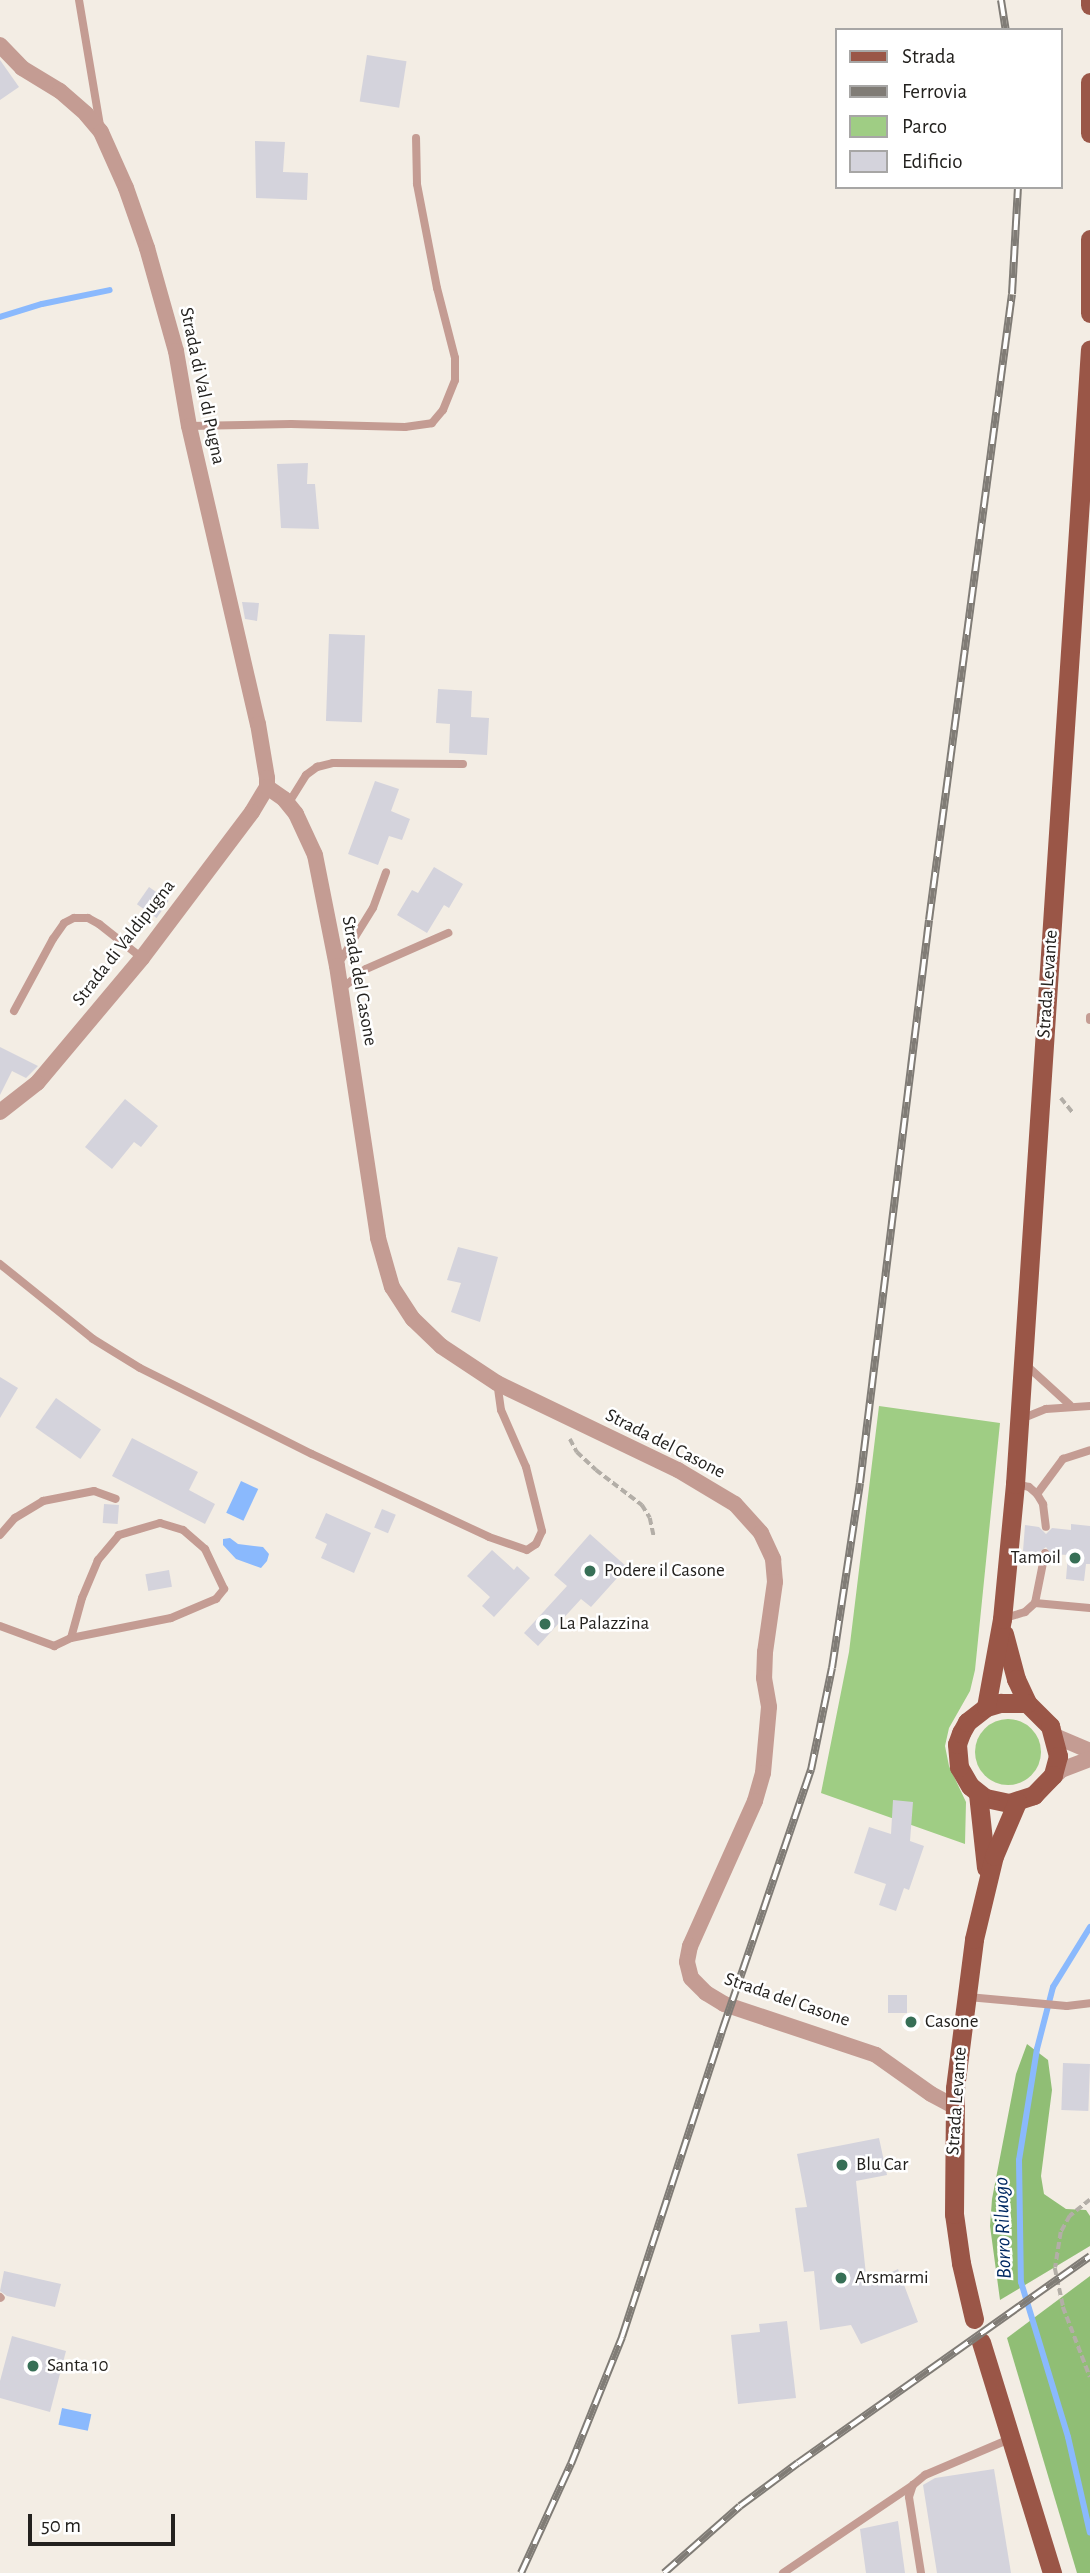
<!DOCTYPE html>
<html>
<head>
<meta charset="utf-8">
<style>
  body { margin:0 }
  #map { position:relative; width:1090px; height:2573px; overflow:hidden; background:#f3ede4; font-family:"Alegreya Sans",sans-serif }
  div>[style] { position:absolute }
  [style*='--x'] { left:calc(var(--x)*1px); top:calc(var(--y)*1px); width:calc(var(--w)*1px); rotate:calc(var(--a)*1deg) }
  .green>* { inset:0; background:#9fcd84 }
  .round { border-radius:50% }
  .forest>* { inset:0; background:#90be75 }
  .water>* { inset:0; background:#8ab9fd; transform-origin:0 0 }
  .stream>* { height:6px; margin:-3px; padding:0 3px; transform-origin:3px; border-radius:3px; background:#8ab9fd }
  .building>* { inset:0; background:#d4d3dc; transform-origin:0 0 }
  .path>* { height:3.5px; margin-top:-1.75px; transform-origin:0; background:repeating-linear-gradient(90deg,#b3aea7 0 7px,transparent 0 10.5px) }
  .service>* { height:8px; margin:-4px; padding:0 4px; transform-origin:4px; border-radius:4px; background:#c49c93 }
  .minor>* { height:16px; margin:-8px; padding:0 8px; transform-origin:8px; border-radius:8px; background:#c49c93 }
  .primary>* { height:19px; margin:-9.5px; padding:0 9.5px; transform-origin:9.5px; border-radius:9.5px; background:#9a5647 }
  .rail>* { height:8px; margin-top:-4px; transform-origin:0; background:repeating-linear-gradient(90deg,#fff 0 16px,#807c76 0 32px); box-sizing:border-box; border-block:2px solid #807c76 }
  .dots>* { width:19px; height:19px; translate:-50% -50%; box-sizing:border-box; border:4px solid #fff; border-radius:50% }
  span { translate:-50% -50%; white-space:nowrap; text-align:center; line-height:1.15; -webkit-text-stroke:5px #fff; paint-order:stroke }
  .street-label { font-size:19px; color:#23211e }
  .poi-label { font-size:19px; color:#23211e }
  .right { translate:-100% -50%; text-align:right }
  .left { translate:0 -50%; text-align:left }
  .water-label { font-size:21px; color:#002962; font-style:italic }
  .legend { position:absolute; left:835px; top:28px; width:228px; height:161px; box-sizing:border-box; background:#fff; border:2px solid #a7a6a5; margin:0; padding:9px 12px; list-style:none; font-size:21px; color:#23211e }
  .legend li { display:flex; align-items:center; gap:14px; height:35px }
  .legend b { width:35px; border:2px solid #a7a6a5 }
  .scale { position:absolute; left:28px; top:2514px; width:147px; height:32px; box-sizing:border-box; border:4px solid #23211e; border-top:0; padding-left:9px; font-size:21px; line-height:24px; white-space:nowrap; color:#23211e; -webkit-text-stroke:5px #fff; paint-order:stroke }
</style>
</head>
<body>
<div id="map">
  <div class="green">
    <div style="clip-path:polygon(879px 1406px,1000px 1423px,975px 1670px,970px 1691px,949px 1728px,945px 1746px,949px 1766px,966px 1802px,965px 1844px,821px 1793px,849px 1652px)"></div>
    <div class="round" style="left:975px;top:1719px;width:66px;height:66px"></div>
  </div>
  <div class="forest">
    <div style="clip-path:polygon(1027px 2044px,1048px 2060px,1052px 2090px,1041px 2176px,1044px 2194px,1066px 2209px,1086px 2210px,1090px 2216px,1090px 2246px,1000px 2300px,990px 2226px,992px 2199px,1016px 2074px)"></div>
    <div style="clip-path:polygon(1090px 2276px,1090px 2573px,1077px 2573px,1007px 2338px)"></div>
  </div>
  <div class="water">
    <div style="left:241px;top:1481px;width:19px;height:35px;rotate:25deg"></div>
    <div style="clip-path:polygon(230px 1538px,238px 1544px,263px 1547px,269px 1554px,267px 1561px,261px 1568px,236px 1559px,223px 1545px,223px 1539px)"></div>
    <div style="left:62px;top:2408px;width:30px;height:17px;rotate:12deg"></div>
  </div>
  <div class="stream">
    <div style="--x:0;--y:317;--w:44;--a:-17.2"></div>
    <div style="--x:42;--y:304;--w:69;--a:-11.6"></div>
    <div style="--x:1090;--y:1927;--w:70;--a:121.7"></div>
    <div style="--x:1053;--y:1987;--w:64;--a:104.5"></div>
    <div style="--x:1037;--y:2049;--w:112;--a:99.2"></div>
    <div style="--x:1019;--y:2160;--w:122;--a:89.1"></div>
    <div style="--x:1021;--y:2282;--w:162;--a:73.1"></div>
    <div style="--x:1068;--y:2437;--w:98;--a:77.1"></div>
  </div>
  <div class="building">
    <div style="left:367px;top:55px;width:40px;height:47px;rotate:9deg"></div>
    <div style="clip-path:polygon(0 60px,19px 87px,0 100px)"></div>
    <div style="clip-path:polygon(255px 141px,285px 142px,283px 172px,308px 173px,307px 200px,256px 198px)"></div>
    <div style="clip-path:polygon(308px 463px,307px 484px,315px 484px,319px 529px,281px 528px,277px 464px)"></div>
    <div style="clip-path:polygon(242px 602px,259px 603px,257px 621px,245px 619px)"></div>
    <div style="left:329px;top:634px;width:36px;height:87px;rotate:2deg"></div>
    <div style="clip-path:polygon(438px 689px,472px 691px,471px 717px,489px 718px,487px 755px,449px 753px,450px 724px,436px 723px)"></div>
    <div style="clip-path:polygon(375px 781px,399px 789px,391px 811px,410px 819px,402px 840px,389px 836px,378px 865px,348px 854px)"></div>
    <div style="clip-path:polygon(434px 867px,463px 884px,449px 908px,444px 905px,427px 933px,397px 915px,412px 890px,418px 893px)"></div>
    <div style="left:149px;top:887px;width:24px;height:21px;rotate:35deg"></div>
    <div style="clip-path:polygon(0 1047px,38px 1066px,26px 1078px,12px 1071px,0 1095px)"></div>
    <div style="clip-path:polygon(125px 1099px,158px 1126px,141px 1147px,134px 1142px,112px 1169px,85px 1147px)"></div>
    <div style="clip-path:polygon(458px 1247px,498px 1257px,480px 1322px,451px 1312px,461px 1283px,447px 1280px)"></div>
    <div style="clip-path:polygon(0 1377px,18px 1388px,0 1418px)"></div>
    <div style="left:56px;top:1398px;width:55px;height:36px;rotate:35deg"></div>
    <div style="clip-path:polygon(132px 1438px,198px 1472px,189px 1490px,215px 1504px,205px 1524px,112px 1476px)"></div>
    <div style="left:104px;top:1504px;width:15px;height:19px;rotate:4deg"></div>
    <div style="left:382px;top:1509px;width:15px;height:20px;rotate:23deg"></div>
    <div style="clip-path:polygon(326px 1513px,371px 1533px,354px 1573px,321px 1558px,327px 1544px,315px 1538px)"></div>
    <div style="clip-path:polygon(1071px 1524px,1090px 1526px,1090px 1564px,1086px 1564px,1084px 1581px,1066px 1579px,1068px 1555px,1051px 1554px,1046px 1547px,1038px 1553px,1023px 1551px,1025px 1525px,1039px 1527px,1046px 1534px,1052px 1528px,1071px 1530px)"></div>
    <div style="clip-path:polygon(590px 1534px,627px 1567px,591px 1607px,581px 1599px,538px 1646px,524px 1633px,567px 1586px,554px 1575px)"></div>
    <div style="clip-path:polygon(492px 1550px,514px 1570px,517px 1566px,530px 1578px,494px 1617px,482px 1606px,490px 1597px,467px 1576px)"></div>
    <div style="left:169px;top:1570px;width:17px;height:24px;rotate:80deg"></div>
    <div style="clip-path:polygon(893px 1800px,913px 1802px,910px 1841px,924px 1846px,909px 1890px,904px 1888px,896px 1911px,879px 1905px,886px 1884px,854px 1873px,869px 1827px,891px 1834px)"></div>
    <div style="left:888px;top:1995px;width:19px;height:18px"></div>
    <div style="left:1063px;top:2063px;width:27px;height:47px;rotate:2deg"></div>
    <div style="clip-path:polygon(879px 2138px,887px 2175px,856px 2181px,867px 2284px,898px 2269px,918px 2322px,861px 2344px,851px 2325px,820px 2330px,814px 2271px,804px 2272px,795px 2208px,807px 2207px,797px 2154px)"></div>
    <div style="clip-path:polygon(4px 2271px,61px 2284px,55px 2307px,7px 2296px,0 2291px)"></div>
    <div style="clip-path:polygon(787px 2321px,796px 2398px,738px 2404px,731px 2335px,760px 2332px,759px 2324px)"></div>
    <div style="clip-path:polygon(12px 2336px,66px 2351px,50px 2412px,0 2398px,0 2381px)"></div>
    <div style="clip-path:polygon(994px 2469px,1011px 2573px,937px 2573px,923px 2485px,935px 2478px)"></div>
    <div style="clip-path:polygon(898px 2521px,905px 2573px,866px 2573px,860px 2529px)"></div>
  </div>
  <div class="path">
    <div style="--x:1061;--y:1098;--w:19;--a:51"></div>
    <div style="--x:570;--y:1439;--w:15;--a:62"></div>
    <div style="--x:577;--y:1452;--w:26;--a:43"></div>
    <div style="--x:596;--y:1470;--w:58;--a:37.3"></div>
    <div style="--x:642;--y:1505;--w:15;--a:58"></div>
    <div style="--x:650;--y:1518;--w:19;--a:78"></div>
    <div style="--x:1090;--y:2200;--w:26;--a:141"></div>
    <div style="--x:1070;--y:2216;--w:18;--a:119"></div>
    <div style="--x:1061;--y:2232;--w:36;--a:99"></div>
    <div style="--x:1055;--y:2268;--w:40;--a:78"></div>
    <div style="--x:1063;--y:2307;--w:75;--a:68.9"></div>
  </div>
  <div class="service">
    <div style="--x:79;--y:0;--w:127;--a:80.5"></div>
    <div style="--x:189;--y:426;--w:102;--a:-1.1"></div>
    <div style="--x:291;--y:424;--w:114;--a:1.5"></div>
    <div style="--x:405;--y:427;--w:27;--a:-8"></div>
    <div style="--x:432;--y:423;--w:17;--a:-50"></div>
    <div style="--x:443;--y:410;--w:32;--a:-68"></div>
    <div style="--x:455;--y:380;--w:22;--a:-90"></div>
    <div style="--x:455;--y:358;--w:72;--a:-104.4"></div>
    <div style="--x:437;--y:288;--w:106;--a:-100.9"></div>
    <div style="--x:417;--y:184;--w:46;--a:-91.2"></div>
    <div style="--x:288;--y:804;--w:34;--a:-58"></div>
    <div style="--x:306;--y:775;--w:14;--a:-36"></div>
    <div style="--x:317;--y:767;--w:16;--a:-14"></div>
    <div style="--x:333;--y:763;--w:130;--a:0.4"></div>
    <div style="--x:337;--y:966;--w:68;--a:-58.2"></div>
    <div style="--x:373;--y:908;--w:38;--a:-70"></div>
    <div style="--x:340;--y:990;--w:33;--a:-39"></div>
    <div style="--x:366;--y:969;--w:90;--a:-23.7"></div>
    <div style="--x:14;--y:1011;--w:82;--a:-61.6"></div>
    <div style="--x:53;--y:939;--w:19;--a:-55"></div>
    <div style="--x:64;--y:923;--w:11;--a:-27"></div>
    <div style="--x:74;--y:918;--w:14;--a:0"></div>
    <div style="--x:88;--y:918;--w:13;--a:29"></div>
    <div style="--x:99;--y:924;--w:55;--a:38.3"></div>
    <div style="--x:1090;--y:1020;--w:3;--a:-90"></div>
    <div style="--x:0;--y:1264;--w:119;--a:38.9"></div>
    <div style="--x:93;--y:1339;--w:55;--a:31.7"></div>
    <div style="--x:140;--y:1368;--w:192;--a:26.6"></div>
    <div style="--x:312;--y:1454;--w:195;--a:25.1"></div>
    <div style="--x:489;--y:1537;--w:40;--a:18.9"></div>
    <div style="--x:527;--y:1550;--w:11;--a:-34"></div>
    <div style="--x:536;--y:1544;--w:14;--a:-65"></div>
    <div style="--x:542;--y:1531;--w:66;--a:-104"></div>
    <div style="--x:526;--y:1467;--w:62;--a:-113.7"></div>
    <div style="--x:501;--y:1410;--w:27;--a:-98"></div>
    <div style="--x:1026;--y:1365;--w:59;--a:42.3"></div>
    <div style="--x:1021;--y:1419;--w:27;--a:-22"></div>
    <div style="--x:1046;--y:1409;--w:44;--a:-3.9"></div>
    <div style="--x:1015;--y:1484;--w:14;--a:12"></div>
    <div style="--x:1029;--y:1487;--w:11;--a:41"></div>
    <div style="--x:1037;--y:1494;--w:12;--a:59"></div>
    <div style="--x:1043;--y:1504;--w:23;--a:83"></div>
    <div style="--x:1037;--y:1494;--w:44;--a:-53.4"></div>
    <div style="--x:1063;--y:1459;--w:28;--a:-18"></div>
    <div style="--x:0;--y:1535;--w:23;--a:-49"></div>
    <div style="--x:15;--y:1518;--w:33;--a:-31"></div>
    <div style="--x:43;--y:1501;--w:52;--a:-11.1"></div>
    <div style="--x:94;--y:1491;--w:23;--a:20"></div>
    <div style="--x:1035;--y:1603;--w:55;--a:5.2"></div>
    <div style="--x:1002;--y:1619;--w:24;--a:-17"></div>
    <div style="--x:1025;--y:1612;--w:13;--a:-42"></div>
    <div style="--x:1035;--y:1603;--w:51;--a:-78.7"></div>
    <div style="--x:0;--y:1626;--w:58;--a:20.3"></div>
    <div style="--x:54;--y:1646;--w:19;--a:-25"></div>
    <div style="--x:71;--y:1638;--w:102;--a:-11.3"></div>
    <div style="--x:171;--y:1618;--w:49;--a:-22.9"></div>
    <div style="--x:216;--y:1599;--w:13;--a:-51"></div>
    <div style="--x:224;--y:1589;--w:44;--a:-115.4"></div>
    <div style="--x:205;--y:1549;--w:29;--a:-139"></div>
    <div style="--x:183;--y:1530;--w:24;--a:-163"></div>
    <div style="--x:160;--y:1523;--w:43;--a:163.7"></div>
    <div style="--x:119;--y:1535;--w:33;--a:130"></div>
    <div style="--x:98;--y:1560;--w:41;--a:112.8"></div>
    <div style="--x:82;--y:1598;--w:41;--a:105.4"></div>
    <div style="--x:968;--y:1997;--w:99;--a:5.2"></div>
    <div style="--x:1067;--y:2006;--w:23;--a:-7"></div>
    <div style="--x:0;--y:2297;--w:1;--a:45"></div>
    <div style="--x:783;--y:2573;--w:157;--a:-34.1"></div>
    <div style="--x:921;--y:2573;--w:77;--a:-99"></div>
    <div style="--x:909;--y:2497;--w:13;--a:-72"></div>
    <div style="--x:913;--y:2485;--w:16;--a:-40"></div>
    <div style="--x:925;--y:2475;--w:92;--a:-23"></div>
  </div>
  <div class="minor">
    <div style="--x:0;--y:45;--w:32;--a:46"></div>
    <div style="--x:22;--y:68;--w:44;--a:31.2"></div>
    <div style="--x:60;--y:91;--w:35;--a:41"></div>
    <div style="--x:86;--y:114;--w:23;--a:50"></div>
    <div style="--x:101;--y:132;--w:61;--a:65.9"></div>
    <div style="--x:126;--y:188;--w:64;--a:70.7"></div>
    <div style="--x:147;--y:248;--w:107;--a:74.3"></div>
    <div style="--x:176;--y:351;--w:76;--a:80.2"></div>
    <div style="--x:189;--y:426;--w:306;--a:77"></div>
    <div style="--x:258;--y:724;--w:55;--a:80.5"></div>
    <div style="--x:267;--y:778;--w:9;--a:90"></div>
    <div style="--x:267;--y:787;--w:29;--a:121"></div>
    <div style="--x:252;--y:812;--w:183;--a:127"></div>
    <div style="--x:142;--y:958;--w:163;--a:130"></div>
    <div style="--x:37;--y:1083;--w:47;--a:141.9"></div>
    <div style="--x:267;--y:787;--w:21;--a:35"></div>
    <div style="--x:284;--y:799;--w:19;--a:51"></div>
    <div style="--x:296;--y:814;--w:45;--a:65.1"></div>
    <div style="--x:315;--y:855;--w:113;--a:78.8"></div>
    <div style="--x:337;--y:966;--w:275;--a:81.4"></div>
    <div style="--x:378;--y:1238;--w:51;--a:74.1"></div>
    <div style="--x:392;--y:1287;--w:38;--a:57"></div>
    <div style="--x:413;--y:1319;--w:39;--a:44"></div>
    <div style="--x:441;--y:1346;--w:67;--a:33.5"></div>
    <div style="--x:497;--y:1383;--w:201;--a:25.7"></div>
    <div style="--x:678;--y:1470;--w:66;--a:30.8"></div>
    <div style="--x:735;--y:1504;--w:39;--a:48"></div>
    <div style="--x:761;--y:1533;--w:29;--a:65"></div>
    <div style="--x:773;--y:1559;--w:23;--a:85"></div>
    <div style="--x:775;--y:1582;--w:71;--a:98.1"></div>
    <div style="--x:765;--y:1652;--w:26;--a:92"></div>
    <div style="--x:764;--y:1678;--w:29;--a:80"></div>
    <div style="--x:769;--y:1707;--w:66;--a:95.2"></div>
    <div style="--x:763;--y:1773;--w:29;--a:106"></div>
    <div style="--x:755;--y:1801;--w:159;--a:114.1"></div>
    <div style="--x:690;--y:1946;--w:16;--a:101"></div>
    <div style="--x:687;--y:1962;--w:16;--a:76"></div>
    <div style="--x:691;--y:1978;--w:21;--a:45"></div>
    <div style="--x:706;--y:1993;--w:21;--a:31"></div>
    <div style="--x:724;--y:2004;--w:160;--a:18.5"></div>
    <div style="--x:876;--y:2055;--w:67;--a:35.3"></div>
    <div style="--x:931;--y:2094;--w:26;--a:28"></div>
    <div style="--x:1055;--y:1736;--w:38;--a:23"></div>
    <div style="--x:1049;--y:1782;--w:17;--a:-45"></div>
    <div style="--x:1061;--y:1770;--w:31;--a:-21"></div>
  </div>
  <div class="primary">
    <div style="--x:1090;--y:0;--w:5;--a:90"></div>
    <div style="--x:1090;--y:82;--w:51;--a:90"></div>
    <div style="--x:1090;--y:239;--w:74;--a:90"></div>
    <div style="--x:1004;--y:1634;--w:47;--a:75.1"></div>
    <div style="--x:1016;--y:1679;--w:26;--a:65"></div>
    <div style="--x:1027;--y:1703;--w:33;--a:45"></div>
    <div style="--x:1050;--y:1726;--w:31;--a:75"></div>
    <div style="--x:1058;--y:1756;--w:20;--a:105"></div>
    <div style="--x:1053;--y:1775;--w:28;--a:134"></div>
    <div style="--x:1034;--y:1795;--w:26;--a:162"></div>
    <div style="--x:1009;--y:1803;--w:25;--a:-168"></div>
    <div style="--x:985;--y:1798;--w:19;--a:-141"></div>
    <div style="--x:970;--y:1786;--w:22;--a:-120"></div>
    <div style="--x:959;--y:1767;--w:23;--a:-95"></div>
    <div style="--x:957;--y:1744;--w:12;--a:-70"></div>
    <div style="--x:961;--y:1733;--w:13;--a:-61"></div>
    <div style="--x:967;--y:1722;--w:24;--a:-38"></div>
    <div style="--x:986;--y:1707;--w:15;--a:-16"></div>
    <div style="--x:1000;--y:1703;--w:27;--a:0"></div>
    <div style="--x:986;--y:1707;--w:89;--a:-79.7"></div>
    <div style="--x:1002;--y:1619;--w:136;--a:-84.5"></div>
    <div style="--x:1015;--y:1484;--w:1137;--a:-86.22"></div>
    <div style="--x:978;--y:1794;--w:74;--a:83.8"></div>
    <div style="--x:974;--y:2319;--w:57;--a:-103.1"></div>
    <div style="--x:961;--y:2263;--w:49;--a:-98.1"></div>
    <div style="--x:954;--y:2214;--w:126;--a:-89.5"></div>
    <div style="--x:955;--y:2088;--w:150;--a:-82.7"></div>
    <div style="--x:974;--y:1939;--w:85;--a:-76.5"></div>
    <div style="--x:994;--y:1856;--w:59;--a:-66.9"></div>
    <div style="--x:981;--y:2342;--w:242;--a:72.9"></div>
  </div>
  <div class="rail">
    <div style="--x:1001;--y:0;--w:30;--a:81"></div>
    <div style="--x:521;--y:2573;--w:120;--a:-65.4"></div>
    <div style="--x:571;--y:2464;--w:137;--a:-68.1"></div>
    <div style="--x:622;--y:2337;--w:322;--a:-71.9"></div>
    <div style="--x:722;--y:2031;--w:276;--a:-71.2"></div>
    <div style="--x:811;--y:1770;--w:104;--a:-78.4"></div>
    <div style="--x:832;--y:1668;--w:187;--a:-81.4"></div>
    <div style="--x:860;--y:1483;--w:567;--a:-83.01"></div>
    <div style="--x:929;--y:920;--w:631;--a:-82.45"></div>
    <div style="--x:1012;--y:294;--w:107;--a:-86.8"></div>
    <div style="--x:664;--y:2573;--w:101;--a:-41.4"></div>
    <div style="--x:740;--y:2506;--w:72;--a:-36.6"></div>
    <div style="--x:798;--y:2463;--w:358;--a:-35.3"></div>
  </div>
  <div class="dots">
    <div style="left:1075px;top:1558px;background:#376f56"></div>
    <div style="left:590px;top:1571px;background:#376f56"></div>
    <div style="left:545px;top:1624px;background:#376f56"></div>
    <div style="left:911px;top:2022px;background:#376f56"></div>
    <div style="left:842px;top:2165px;background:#376f56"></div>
    <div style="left:841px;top:2278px;background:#376f56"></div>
    <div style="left:33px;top:2366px;background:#376f56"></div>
  </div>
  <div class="street-label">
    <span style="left:202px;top:386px;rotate:78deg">Strada di Val di Pugna</span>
    <span style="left:124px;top:943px;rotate:-52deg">Strada di Valdipugna</span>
    <span style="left:359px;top:981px;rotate:80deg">Strada del Casone</span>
    <span style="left:1048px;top:984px;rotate:-86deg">Strada Levante</span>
    <span style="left:665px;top:1444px;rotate:27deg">Strada del Casone</span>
    <span style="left:787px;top:2000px;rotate:19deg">Strada del Casone</span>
    <span style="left:957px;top:2101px;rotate:-86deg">Strada Levante</span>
  </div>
  <div class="poi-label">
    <span class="right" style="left:1061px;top:1558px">Tamoil</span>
    <span class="left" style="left:604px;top:1571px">Podere il Casone</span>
    <span class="left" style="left:559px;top:1624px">La Palazzina</span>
    <span class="left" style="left:925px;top:2022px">Casone</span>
    <span class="left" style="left:856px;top:2165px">Blu Car</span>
    <span class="left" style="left:855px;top:2278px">Arsmarmi</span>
    <span class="left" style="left:47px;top:2366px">Santa 10</span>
  </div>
  <div class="water-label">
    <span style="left:1003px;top:2228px;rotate:-92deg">Borro Riluogo</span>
  </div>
  <ul class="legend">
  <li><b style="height:9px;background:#9a5647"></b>Strada</li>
  <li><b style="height:9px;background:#807c76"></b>Ferrovia</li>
  <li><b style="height:19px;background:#9fcd84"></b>Parco</li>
  <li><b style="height:19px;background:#d4d3dc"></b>Edificio</li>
  </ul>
  <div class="scale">50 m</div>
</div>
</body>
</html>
